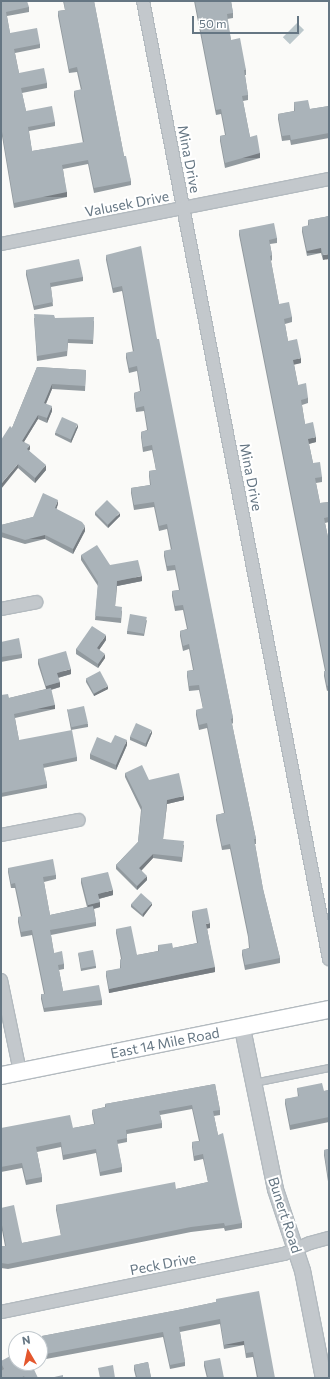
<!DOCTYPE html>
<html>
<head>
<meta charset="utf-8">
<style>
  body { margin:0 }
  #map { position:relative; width:330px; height:1379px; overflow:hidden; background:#fafaf8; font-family:Commissioner,sans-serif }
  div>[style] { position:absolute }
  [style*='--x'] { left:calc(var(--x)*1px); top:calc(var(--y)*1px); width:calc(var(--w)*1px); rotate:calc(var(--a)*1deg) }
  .water>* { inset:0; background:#bbc7cb; transform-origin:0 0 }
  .roads { filter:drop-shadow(1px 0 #b3babf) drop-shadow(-1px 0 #b3babf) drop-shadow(0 1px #b3babf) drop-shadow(0 -1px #b3babf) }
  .service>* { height:6px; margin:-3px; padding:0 3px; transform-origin:3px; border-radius:3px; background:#c3c8cc }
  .minor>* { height:12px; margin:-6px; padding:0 6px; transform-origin:6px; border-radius:6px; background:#c3c8cc }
  .tertiary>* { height:15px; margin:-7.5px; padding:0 7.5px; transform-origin:7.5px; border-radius:7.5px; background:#c3c8cc }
  .secondary>* { height:17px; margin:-8.5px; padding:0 8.5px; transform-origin:8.5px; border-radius:8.5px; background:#fff }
  .wall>* { inset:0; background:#929a9f }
  .shaded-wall>* { inset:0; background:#777d82; transform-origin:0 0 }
  .building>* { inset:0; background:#aab3b9; transform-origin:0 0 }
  span { translate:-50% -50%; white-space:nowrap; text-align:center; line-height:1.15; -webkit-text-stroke:4px #fff; paint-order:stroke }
  .street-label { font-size:14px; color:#657683 }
  .frame { position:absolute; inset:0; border:2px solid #657683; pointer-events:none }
  .north { position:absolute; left:8px; top:1331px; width:40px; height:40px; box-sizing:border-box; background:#fff; border:1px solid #c1c8cd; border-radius:50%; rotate:351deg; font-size:11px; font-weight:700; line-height:16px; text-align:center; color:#657683 }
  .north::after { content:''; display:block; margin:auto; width:14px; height:18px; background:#e4572e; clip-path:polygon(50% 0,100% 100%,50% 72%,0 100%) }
  .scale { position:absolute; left:192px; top:16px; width:107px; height:18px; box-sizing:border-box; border:2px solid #657683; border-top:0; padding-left:5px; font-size:12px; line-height:14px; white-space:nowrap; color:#657683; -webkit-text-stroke:3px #fff; paint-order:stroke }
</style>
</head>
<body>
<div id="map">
  <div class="water">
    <div style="left:297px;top:23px;width:10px;height:20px;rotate:45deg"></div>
  </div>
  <div class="roads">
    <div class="service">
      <div style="--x:254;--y:1083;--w:76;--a:-11.3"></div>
    </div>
    <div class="minor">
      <div style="--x:143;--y:1;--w:976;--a:79.01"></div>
      <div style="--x:1;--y:244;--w:334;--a:-11.2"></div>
      <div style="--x:1;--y:609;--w:36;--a:-11"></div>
      <div style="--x:1;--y:835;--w:79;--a:-10.9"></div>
      <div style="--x:1;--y:980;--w:94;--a:78.3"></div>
      <div style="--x:1;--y:1312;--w:289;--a:-11.6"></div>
      <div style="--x:284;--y:1254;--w:28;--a:-23"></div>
      <div style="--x:310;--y:1243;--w:20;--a:-15"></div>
    </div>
    <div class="tertiary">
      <div style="--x:242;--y:1028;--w:164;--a:78.4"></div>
      <div style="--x:275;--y:1189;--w:85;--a:71.6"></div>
      <div style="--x:302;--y:1270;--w:110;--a:79"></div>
    </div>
    <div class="secondary">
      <div style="--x:1;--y:1075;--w:335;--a:-11.4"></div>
    </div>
  </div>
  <div class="wall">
    <div style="clip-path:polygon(1px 1px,29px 7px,29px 12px,7px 16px,10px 33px,40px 44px,40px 48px,15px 53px,19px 73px,47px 83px,47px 88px,22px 93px,26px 111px,55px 122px,55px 126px,29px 131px,32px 151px,83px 143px,74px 96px,74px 91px,81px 90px,77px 72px,69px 73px,58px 16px,58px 11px,65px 10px,63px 1px,94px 1px,124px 156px,131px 181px,131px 185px,94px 193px,88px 164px,63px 169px,67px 197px,14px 208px,1px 130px)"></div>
    <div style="clip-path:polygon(194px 1px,231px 1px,233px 13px,233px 18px,227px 19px,231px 40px,246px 70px,246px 75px,245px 75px,248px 95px,248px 100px,243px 101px,250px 137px,260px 158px,225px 168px,220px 141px,220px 136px,225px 135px,221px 114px,216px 115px)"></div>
    <div style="clip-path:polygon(294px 102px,310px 109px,329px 106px,329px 138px,291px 145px,290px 140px,282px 141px,278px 119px,278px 114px,294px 111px)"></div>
    <div style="clip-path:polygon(329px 216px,323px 260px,321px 253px,307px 256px,302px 232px,302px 227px,308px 226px,308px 220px)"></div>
    <div style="clip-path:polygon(239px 230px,277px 238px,277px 243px,270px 244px,272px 255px,272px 260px,271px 261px,279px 304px,292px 317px,292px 322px,285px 324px,288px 341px,301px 363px,294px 364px,298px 385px,308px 398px,308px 403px,302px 405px,305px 424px,316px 442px,309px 444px,313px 463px,322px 477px,322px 482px,316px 483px,320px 503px,329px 502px,329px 522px,325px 523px,329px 542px,329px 690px,327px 691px,324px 676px,324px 671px,325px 671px,239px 235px)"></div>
    <div style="clip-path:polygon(106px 255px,157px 339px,233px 718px,233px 723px,232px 724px,256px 839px,256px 844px,255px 844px,263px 889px,280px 958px,280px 963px,245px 970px,242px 955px,242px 950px,249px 948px,248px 937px,230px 849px,222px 850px,216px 820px,216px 815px,224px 813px,207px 728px,199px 730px,196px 715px,196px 710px,203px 709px,199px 690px,189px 691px,187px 676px,187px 671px,193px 670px,189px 649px,183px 651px,180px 636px,180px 631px,187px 629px,183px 610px,175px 611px,172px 596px,172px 591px,179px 590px,175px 570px,167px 571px,164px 556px,164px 551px,171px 550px,167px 529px,159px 531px,154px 507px,134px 510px,131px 493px,131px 488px,150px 485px,149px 476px,149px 471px,156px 470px,152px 450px,143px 452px,141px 437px,141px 432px,147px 430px,144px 411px,136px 412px,134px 397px,134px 393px,140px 391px,137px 371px,129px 373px,126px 358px,126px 353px,133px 352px,122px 291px,113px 293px,106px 260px)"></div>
    <div style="clip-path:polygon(26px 270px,83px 277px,83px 281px,51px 287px,53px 306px,34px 310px,26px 275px)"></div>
    <div style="clip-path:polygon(34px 318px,55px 318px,94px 321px,93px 344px,68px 343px,67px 356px,37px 361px)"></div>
    <div style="clip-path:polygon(37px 367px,86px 370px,85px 391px,52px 389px,46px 404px,52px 411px,47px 423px,38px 419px,24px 442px,30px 449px,29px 451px,46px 470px,35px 483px,18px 468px,12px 428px)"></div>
    <div style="clip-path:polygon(78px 427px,71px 443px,55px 435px,55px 433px)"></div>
    <div style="clip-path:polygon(58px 504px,56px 509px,85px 531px,73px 554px,45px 539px,25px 544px,1px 537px,1px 525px,33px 517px)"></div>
    <div style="clip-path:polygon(95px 512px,120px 516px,108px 528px,95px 515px)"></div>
    <div style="clip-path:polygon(81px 555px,110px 565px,142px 581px,117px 586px,115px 606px,122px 611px,121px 623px,95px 620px,98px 586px,81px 560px)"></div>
    <div style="clip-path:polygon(147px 620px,144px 636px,127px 634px,127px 631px)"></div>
    <div style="clip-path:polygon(106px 640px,99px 650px,105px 658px,98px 668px,76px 654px,76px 649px)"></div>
    <div style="clip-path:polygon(1px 642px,22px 654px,22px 658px,1px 662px)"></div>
    <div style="clip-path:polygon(38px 659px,71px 674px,58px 678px,60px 687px,51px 690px,55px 709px,15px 718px,19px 740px,77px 757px,77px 761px,43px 768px,47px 784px,47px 788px,1px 797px,1px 695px,9px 698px,46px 689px,38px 664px)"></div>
    <div style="clip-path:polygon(86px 679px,108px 689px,94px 696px,86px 682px)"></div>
    <div style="clip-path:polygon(67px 709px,88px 724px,88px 727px,71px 730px)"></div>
    <div style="clip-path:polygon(152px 733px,146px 747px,130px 740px,130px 737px)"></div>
    <div style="clip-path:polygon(111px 743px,127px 745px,116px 770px,90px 759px,90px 754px)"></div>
    <div style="clip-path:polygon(125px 773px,149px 780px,184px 800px,167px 804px,163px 839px,184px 845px,182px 862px,153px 858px,141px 871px,147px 880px,137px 890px,116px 869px,116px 865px,138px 842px,141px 810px,125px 777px)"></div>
    <div style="clip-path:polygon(8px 868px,56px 875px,56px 879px,44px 882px,50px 915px,87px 907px,81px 883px,81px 878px,113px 895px,99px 899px,100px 907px,94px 909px,96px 922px,96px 926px,51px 935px,54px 953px,64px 964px,64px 969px,59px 970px,63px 991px,102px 1000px,102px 1005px,44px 1012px,41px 999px,41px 994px,44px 994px,32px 935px,21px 937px,18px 922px,18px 917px,21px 917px,15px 888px,11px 888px,8px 872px)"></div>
    <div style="clip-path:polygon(131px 904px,152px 905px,143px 917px,131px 907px)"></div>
    <div style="clip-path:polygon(192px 911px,210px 928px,207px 928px,215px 972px,109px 993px,106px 976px,106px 971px,120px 969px,120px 960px,121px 959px,116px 933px,116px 929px,137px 955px,158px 951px,158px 945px,173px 948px,197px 943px,192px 916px)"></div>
    <div style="clip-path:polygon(78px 953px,96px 966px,96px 968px,81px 971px)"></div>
    <div style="clip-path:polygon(215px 1084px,220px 1110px,220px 1115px,214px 1116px,218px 1135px,242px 1223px,242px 1228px,225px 1231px,224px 1228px,191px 1232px,8px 1269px,1px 1268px,1px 1246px,5px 1246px,1px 1225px,1px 1208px,22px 1243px,61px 1236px,56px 1210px,56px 1205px,176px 1189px,208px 1182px,203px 1159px,194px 1161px,192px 1147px,192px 1142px,199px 1141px,192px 1109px,160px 1115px,162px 1123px,162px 1128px,127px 1134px,127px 1142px,117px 1144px,122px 1167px,122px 1172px,100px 1176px,96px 1153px,63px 1160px,61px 1147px,37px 1152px,42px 1177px,42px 1182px,26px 1185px,22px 1168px,1px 1172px,1px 1128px,73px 1128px,94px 1124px,92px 1114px,92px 1110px,105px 1107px,105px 1104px)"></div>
    <div style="clip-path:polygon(297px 1088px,324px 1091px,329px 1090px,329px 1122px,290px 1130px,285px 1104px,285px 1099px,298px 1097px)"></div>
    <div style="clip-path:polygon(329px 1149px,329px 1188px,324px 1155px,324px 1150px)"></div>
    <div style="clip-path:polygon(216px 1299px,275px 1378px,257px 1378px,253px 1357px,246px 1358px,244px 1345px,224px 1349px,220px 1324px,180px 1332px,185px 1362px,185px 1366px,170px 1369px,163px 1337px,46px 1359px,42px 1341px,42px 1336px,178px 1310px,216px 1302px)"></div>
    <div style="clip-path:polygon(1px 1361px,38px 1378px,1px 1378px,2px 1370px,1px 1368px)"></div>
    <div style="clip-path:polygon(204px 1361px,224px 1378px,207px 1378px,204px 1366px)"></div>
    <div style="clip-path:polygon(148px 1362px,151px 1378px,136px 1378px,134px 1370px,134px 1365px)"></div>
  </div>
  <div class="shaded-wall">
    <div style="left:260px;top:153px;width:5px;height:36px;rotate:90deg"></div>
    <div style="left:67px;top:192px;width:5px;height:54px;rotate:90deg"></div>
    <div style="left:321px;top:248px;width:5px;height:14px;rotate:90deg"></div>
    <div style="clip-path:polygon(329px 254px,329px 259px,323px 260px,323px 255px)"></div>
    <div style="clip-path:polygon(301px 358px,301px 363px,293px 365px,293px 360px)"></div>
    <div style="clip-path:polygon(52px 384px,52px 389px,44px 408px,44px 403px)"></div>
    <div style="clip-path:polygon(52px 406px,52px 411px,47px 423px,47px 418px)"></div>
    <div style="clip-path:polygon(38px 415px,38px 419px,22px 445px,22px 441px)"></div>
    <div style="clip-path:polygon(78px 424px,78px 427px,71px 443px,71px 440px)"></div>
    <div style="clip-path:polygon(316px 437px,316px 442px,308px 444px,308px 439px)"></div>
    <div style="clip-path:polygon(30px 445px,30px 449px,27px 453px,27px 449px)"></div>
    <div style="clip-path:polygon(18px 464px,18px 468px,1px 489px,1px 484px)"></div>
    <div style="clip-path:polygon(46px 465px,46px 470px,35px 483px,35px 478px)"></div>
    <div style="clip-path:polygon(58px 500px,58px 504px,55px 513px,55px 508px)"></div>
    <div style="clip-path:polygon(120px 513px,120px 516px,108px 528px,108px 525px)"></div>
    <div style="clip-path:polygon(85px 526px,85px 531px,73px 554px,73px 549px)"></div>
    <div style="left:45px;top:535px;width:4px;height:21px;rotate:90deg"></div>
    <div style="clip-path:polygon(142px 576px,142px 581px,117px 586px,115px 611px,117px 581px)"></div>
    <div style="clip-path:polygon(106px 635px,106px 640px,97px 653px,97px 648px)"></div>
    <div style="clip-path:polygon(105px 654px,105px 658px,98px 668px,98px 664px)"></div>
    <div style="clip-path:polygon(71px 669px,71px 674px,57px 678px,57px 673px)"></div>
    <div style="clip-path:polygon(60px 682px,60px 687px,46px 691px,46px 686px)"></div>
    <div style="clip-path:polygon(108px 686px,108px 689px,94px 696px,94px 694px)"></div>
    <div style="left:55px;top:705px;width:4px;height:42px;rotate:90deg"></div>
    <div style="clip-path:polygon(152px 730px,152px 733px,146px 747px,146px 744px)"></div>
    <div style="clip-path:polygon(127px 740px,127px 745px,116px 770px,116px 765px)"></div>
    <div style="clip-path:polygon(184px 796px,184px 800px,167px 804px,163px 843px,167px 800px)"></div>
    <div style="clip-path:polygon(153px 854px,153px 858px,139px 873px,139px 868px)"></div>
    <div style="clip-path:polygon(147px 876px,147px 880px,137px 890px,137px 886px)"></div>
    <div style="clip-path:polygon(113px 890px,113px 895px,98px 899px,98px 894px)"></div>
    <div style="clip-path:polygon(100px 902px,100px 907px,88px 910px,88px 905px)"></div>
    <div style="clip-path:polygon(152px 903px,152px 905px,143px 917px,143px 914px)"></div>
    <div style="clip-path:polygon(210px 923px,210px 928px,206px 929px,206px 924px)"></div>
    <div style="clip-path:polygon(215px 967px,215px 972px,109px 993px,109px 989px)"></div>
    <div style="left:244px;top:1341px;width:4px;height:20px;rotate:90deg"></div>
  </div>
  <div class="building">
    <div style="clip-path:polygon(1px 1px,27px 1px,29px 7px,6px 12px,10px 33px,37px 28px,40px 44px,14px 49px,19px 73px,44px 68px,47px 83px,21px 88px,26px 111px,52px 106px,55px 122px,28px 127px,32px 151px,84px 142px,74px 91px,82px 89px,77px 67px,69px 69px,58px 11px,65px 10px,64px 1px,94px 1px,124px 156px,126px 156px,131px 181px,94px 188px,88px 160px,62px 165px,67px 192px,14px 203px,1px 126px)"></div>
    <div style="clip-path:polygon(195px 1px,231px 1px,233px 13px,227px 14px,231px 40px,240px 38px,246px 70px,244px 70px,248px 95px,242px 96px,247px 122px,250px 137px,257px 135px,260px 153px,225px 163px,220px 136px,226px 135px,221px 109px,216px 110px)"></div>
    <div style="clip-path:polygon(308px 100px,310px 109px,329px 106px,329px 133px,291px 140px,290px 135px,282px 136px,278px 114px,295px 111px,294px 102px)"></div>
    <div style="clip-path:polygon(329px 216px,329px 254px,323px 255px,321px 248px,307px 251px,302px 227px,309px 225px,308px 220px)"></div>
    <div style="clip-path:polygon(274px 223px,277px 238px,269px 240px,272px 255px,270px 256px,279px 304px,289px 302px,292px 317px,284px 319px,288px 341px,297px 339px,301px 358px,293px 360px,298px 385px,306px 383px,308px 398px,301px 400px,305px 424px,313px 422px,316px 437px,308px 439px,313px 463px,320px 462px,322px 477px,315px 478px,320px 503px,329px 502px,329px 517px,324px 518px,329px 542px,329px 685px,327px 686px,324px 671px,326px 671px,239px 230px)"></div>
    <div style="clip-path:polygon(141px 246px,157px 339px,159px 339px,233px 718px,231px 719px,256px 839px,254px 839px,263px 889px,280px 958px,245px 965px,242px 950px,250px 948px,248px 932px,230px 844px,222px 846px,216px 815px,225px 813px,207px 723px,199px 725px,196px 710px,203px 708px,199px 685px,189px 686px,187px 671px,194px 670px,189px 644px,183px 646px,180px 631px,188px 629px,183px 605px,175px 606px,172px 591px,180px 590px,175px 565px,167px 566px,164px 551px,172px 549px,167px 524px,159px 526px,154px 502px,134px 505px,131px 488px,151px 485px,149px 471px,156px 470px,152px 445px,143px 447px,141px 432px,148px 430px,144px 406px,136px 408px,134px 393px,141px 391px,137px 366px,129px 368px,126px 353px,134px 351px,122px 286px,113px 288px,106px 255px)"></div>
    <div style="clip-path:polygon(79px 259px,83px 277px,50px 283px,53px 302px,34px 306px,26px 270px)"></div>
    <div style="clip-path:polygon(34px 314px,54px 315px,55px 318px,94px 317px,93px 340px,68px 339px,67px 351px,37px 356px)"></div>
    <div style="clip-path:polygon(37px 367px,86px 370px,85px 386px,52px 384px,44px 403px,52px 406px,47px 418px,38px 415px,22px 441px,30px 445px,27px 449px,46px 465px,35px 478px,18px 464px,1px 484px,1px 440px,10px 426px,12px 428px)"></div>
    <div style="left:62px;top:417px;width:17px;height:17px;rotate:24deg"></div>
    <div style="clip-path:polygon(43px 493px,58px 500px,55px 508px,82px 522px,85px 526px,73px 549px,45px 535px,25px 540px,1px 532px,1px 525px,33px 517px)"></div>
    <div style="left:107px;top:500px;width:18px;height:17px;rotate:45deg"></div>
    <div style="clip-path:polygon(97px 545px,110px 565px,138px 560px,142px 576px,117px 581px,115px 606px,122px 607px,121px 618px,95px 616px,98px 582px,81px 555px)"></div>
    <div style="left:130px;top:614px;width:17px;height:17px;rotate:10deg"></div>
    <div style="clip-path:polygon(92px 626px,106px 635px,97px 648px,105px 654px,98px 664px,76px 649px)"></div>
    <div style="clip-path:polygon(19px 638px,22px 654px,1px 657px,1px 642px)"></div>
    <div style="clip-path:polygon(66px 651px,71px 669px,57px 673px,60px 682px,46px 686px,38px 659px)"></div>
    <div style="left:100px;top:671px;width:17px;height:16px;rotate:62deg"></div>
    <div style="clip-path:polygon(51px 688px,55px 705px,14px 714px,19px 740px,72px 730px,77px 757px,43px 764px,47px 784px,1px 793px,1px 695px,8px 694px,9px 698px)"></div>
    <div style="left:84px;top:706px;width:18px;height:17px;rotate:77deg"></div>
    <div style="left:136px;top:723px;width:17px;height:15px;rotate:24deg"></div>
    <div style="clip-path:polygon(115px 735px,127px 740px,116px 765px,90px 754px,97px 737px,111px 743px)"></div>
    <div style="clip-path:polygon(142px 765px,149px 780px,179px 773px,184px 796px,167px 800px,163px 839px,184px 841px,182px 857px,153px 854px,139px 868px,147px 876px,137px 886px,116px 865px,138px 842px,142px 807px,125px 773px)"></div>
    <div style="clip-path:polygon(53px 859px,56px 875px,43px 877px,50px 915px,93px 906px,96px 922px,50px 930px,54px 953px,62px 951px,64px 964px,58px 965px,63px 991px,99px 985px,102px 1000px,44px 1008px,41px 994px,45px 994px,32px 930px,21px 932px,18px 917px,22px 916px,15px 883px,11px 884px,8px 868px)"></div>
    <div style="clip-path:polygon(108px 872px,113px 890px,98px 894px,100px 902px,88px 905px,81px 878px)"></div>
    <div style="left:141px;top:893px;width:15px;height:15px;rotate:42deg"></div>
    <div style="clip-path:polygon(207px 908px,210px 923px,206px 924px,215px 967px,109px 989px,106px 971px,121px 968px,120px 960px,122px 959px,116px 929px,131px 926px,137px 955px,159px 951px,158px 945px,172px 943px,173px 948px,198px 943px,192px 911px)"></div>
    <div style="left:93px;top:950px;width:16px;height:15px;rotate:79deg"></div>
    <div style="clip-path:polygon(322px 1083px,324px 1091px,329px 1090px,329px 1117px,290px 1125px,285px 1099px,299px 1096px,297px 1088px)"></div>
    <div style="clip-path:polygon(215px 1084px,220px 1110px,213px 1111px,218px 1135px,223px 1133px,242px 1223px,225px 1226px,224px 1223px,191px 1227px,8px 1264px,1px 1263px,1px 1246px,6px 1246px,1px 1220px,1px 1208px,14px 1205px,22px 1243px,61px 1235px,56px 1205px,175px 1182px,176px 1189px,208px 1182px,203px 1154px,194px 1156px,192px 1142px,200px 1141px,192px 1105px,159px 1111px,162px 1123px,126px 1130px,127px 1138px,117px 1140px,122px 1167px,100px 1172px,96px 1149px,63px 1155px,61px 1142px,36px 1147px,42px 1177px,26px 1180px,22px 1163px,1px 1167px,1px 1128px,70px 1115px,73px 1128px,95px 1124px,92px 1110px,106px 1107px,105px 1104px)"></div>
    <div style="clip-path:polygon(329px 1149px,329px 1184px,324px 1150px)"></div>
    <div style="clip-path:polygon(259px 1291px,275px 1378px,257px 1378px,258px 1377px,253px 1352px,246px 1353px,244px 1341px,224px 1345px,220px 1319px,179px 1327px,185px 1362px,170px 1365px,163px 1332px,46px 1354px,42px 1336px,178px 1310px,216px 1302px,216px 1299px)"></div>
    <div style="clip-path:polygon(16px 1353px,16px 1363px,31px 1363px,38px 1378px,25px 1378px,24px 1376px,21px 1378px,1px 1378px,1px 1371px,4px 1369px,1px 1363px,1px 1361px)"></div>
    <div style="clip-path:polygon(220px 1358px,224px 1378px,208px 1378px,204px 1361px)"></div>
    <div style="clip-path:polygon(148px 1362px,151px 1377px,137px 1378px,134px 1365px)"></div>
    <div style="clip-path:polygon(113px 1365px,115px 1378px,100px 1378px,98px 1368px)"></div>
    <div style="clip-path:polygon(63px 1375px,63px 1378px,50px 1378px)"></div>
  </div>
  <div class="street-label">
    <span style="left:189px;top:159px;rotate:79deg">Mina Drive</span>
    <span style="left:127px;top:204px;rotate:-11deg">Valusek Drive</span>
    <span style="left:251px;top:477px;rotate:79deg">Mina Drive</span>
    <span style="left:165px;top:1043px;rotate:-11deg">East 14 Mile Road</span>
    <span style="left:285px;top:1215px;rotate:72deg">Bunert Road</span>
    <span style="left:163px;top:1264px;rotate:-11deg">Peck Drive</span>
  </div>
  <div class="frame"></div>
  <div class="north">N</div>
  <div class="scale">50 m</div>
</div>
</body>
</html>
